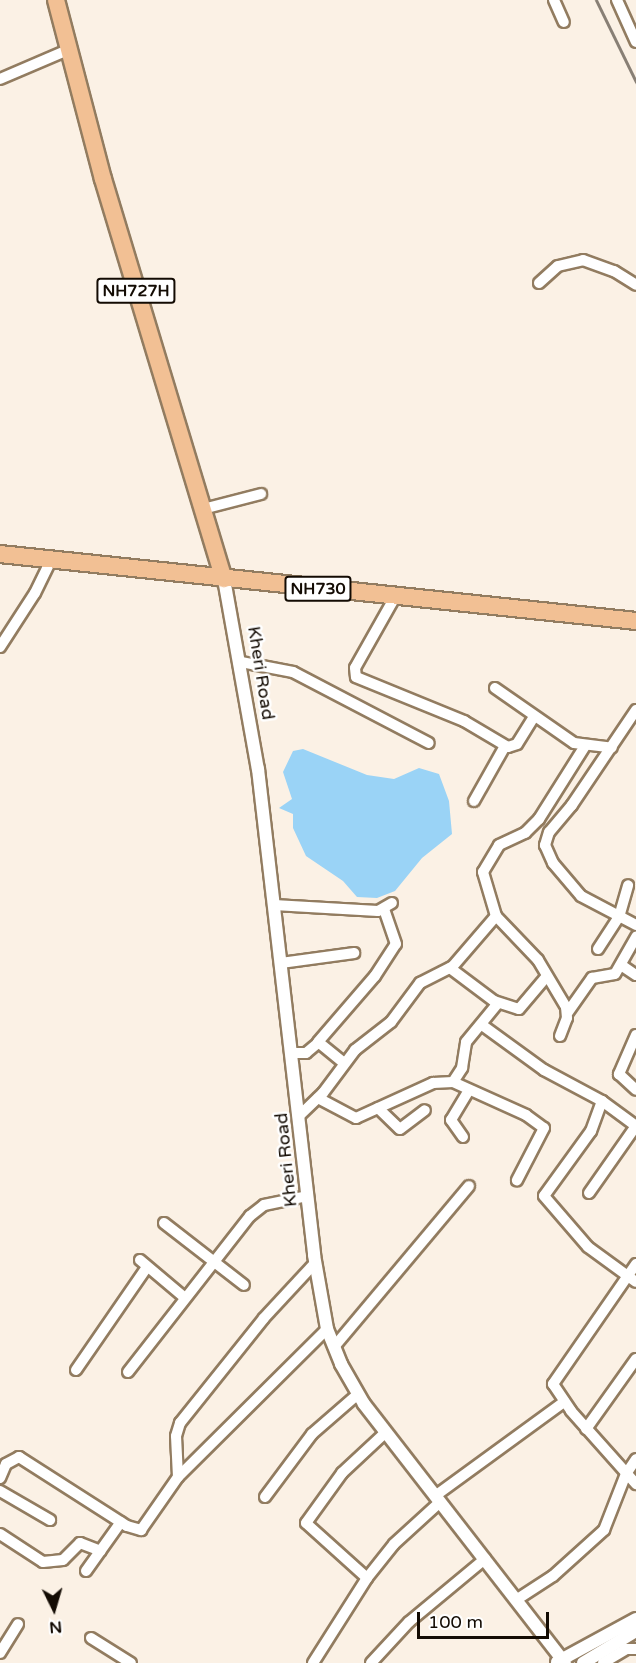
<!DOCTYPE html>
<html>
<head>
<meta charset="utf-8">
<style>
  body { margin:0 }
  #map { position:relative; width:636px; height:1663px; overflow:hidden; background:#fbf1e5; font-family:"Varela Round",sans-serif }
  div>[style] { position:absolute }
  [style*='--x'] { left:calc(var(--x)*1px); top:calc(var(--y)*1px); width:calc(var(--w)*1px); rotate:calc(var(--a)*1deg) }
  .water>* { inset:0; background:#9ad3f6 }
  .roads { filter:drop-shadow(2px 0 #927c60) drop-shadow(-2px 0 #927c60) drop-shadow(0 2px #927c60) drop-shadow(0 -2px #927c60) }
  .minor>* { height:10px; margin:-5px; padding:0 5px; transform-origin:5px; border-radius:5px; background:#fff }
  .tertiary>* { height:12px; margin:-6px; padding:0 6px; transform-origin:6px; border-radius:6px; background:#fff }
  .trunk>* { height:16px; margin:-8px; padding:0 8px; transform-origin:8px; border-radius:8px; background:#f2c094 }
  .rail>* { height:3px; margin:-1.5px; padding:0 1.5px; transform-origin:1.5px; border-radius:1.5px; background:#887f75 }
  span { translate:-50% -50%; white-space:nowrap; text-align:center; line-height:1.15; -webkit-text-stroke:5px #fff; paint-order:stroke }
  .shield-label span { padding:2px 4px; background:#fff; border:2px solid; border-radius:4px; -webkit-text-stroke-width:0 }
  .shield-label { font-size:16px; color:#130b03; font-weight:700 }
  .street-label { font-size:18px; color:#130b03 }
  .north { position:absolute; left:24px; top:1579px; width:60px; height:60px; -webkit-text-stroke:4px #fff; paint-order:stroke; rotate:175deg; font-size:16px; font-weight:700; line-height:24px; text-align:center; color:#130b03 }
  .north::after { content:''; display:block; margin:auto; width:21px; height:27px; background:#130b03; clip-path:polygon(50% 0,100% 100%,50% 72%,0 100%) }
  .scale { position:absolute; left:417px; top:1612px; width:132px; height:27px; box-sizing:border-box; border:3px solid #130b03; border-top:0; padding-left:8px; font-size:18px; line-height:21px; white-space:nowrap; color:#130b03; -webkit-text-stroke:4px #fff; paint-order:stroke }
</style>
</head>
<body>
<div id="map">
  <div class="water">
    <div style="clip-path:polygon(303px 749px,367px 775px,394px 779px,419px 768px,439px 774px,449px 801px,452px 834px,422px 858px,395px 891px,377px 898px,357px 897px,343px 881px,306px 856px,293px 828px,293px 814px,279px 808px,292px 799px,283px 772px,293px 751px)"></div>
  </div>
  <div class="roads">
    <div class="minor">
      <div style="--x:554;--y:0;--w:24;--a:66"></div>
      <div style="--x:617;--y:0;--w:46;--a:65.7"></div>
      <div style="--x:0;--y:79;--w:74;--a:-23.1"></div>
      <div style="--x:539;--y:283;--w:25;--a:-42"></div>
      <div style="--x:558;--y:266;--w:26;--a:-13"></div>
      <div style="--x:583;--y:260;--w:33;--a:20"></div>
      <div style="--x:614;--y:271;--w:26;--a:32"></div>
      <div style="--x:203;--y:509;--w:60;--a:-14.5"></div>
      <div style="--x:395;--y:597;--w:81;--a:119.4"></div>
      <div style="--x:355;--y:668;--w:9;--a:84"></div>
      <div style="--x:356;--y:677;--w:117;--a:22.2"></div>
      <div style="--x:464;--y:721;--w:51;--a:30.6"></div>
      <div style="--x:508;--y:747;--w:9;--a:-18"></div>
      <div style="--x:517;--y:744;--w:31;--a:-58"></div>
      <div style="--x:0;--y:647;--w:64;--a:-57.1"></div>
      <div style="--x:35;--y:593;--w:37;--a:-64"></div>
      <div style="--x:241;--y:662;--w:53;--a:10.9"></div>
      <div style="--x:293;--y:672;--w:153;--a:27.6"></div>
      <div style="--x:495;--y:688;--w:96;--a:34.8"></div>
      <div style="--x:574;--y:743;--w:38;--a:7"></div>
      <div style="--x:636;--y:710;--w:115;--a:124"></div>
      <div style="--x:572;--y:805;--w:35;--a:130"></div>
      <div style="--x:549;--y:832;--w:14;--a:107"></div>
      <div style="--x:545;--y:845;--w:20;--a:66"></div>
      <div style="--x:553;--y:863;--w:43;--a:49.7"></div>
      <div style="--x:581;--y:896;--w:62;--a:27.8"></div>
      <div style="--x:474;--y:801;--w:63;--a:-60.6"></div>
      <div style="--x:274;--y:905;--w:104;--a:3.3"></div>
      <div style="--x:378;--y:911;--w:16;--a:-30"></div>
      <div style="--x:598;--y:949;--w:38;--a:-57"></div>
      <div style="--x:619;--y:917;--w:33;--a:-74"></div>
      <div style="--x:281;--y:963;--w:74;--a:-7.8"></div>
      <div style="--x:621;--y:965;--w:18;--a:34"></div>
      <div style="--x:450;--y:968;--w:55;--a:36.9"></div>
      <div style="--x:494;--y:1001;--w:26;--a:18"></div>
      <div style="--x:519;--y:1009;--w:42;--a:-49.8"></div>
      <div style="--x:568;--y:1012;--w:42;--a:-54.8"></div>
      <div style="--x:592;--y:978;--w:23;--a:-10"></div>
      <div style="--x:615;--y:974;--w:43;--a:-60.4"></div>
      <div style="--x:482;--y:1025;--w:77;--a:36"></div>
      <div style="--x:544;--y:1070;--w:66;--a:28.1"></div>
      <div style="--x:602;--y:1101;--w:42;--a:36.3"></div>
      <div style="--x:636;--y:1035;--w:43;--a:113.6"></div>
      <div style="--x:619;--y:1074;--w:23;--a:43"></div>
      <div style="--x:560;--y:1036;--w:19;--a:-69"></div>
      <div style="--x:567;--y:1018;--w:11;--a:-95"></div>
      <div style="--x:566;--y:1007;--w:55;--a:-120.8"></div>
      <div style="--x:538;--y:960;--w:61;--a:-133.7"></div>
      <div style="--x:496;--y:916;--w:46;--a:-106.5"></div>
      <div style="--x:483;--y:872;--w:31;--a:-59"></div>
      <div style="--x:499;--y:845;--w:29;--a:-25"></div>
      <div style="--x:525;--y:833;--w:20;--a:-45"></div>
      <div style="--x:539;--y:819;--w:86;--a:-57.8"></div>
      <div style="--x:292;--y:1053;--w:14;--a:0"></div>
      <div style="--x:306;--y:1053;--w:16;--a:-40"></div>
      <div style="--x:344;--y:1063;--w:33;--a:-141"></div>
      <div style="--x:318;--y:1042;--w:87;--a:-49.2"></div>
      <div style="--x:375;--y:976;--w:38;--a:-57"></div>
      <div style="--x:396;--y:944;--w:36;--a:-109"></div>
      <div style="--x:453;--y:1082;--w:17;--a:-57"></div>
      <div style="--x:462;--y:1068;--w:26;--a:-81"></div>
      <div style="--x:466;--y:1042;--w:50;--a:-50.6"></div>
      <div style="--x:318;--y:1098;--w:43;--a:27.8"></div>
      <div style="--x:356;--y:1118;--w:85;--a:-24.4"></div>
      <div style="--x:433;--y:1083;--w:20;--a:-3"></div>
      <div style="--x:453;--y:1082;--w:80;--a:24.3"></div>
      <div style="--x:526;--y:1115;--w:22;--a:36"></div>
      <div style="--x:544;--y:1128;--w:59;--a:117.4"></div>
      <div style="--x:602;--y:1101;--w:32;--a:110"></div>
      <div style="--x:591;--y:1131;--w:80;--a:125.9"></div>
      <div style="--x:544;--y:1196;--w:67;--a:49.2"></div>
      <div style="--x:588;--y:1247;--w:59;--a:36.1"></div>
      <div style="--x:378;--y:1108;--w:30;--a:44"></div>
      <div style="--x:400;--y:1129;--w:31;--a:-37"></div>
      <div style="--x:299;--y:1116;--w:33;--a:-44"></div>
      <div style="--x:323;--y:1093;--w:54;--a:-53.3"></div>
      <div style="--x:355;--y:1050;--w:46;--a:-37.9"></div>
      <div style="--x:391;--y:1022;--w:49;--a:-53.4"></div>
      <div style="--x:420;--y:983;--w:37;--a:-27"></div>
      <div style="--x:453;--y:966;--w:66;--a:-49.3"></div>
      <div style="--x:463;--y:1137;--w:21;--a:-125"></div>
      <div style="--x:451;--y:1120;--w:35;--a:-59"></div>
      <div style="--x:589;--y:1193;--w:82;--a:-55"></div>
      <div style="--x:164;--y:1223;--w:101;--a:37.8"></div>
      <div style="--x:140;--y:1260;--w:57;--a:40.1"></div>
      <div style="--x:636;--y:1264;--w:146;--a:124.7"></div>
      <div style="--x:553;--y:1384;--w:32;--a:56"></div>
      <div style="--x:571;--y:1411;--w:98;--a:48.3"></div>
      <div style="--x:334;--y:1347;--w:210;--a:-50"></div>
      <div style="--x:76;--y:1370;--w:125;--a:-55.4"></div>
      <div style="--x:128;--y:1372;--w:198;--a:-52"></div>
      <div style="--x:250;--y:1216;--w:18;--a:-38"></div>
      <div style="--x:264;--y:1205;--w:45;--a:-11.6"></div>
      <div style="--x:586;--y:1429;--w:86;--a:-54.5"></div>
      <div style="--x:178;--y:1477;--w:41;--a:-92.8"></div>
      <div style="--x:176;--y:1436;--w:14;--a:-73"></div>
      <div style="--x:180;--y:1423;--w:134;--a:-51.3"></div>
      <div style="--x:264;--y:1318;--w:75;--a:-47.2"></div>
      <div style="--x:0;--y:1478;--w:15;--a:-67"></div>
      <div style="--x:6;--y:1464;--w:15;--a:-28"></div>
      <div style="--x:19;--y:1457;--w:128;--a:32.6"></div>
      <div style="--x:127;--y:1526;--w:15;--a:16"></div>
      <div style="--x:141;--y:1530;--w:65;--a:-55.1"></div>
      <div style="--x:178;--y:1477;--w:210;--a:-44.8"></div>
      <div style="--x:0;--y:1491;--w:58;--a:30.1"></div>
      <div style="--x:435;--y:1496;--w:160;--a:-36.1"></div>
      <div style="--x:265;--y:1497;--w:79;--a:-53.3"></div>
      <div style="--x:312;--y:1434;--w:61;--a:-41"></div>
      <div style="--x:0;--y:1534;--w:51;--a:33.1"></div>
      <div style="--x:43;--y:1562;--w:20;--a:-6"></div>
      <div style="--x:63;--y:1560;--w:24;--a:-45"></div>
      <div style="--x:80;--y:1543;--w:22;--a:21"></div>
      <div style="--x:86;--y:1571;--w:60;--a:-54.5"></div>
      <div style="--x:367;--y:1578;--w:82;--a:-138"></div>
      <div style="--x:306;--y:1523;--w:62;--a:-54.2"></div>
      <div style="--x:342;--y:1473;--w:60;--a:-43"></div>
      <div style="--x:516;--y:1600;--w:44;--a:-33"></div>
      <div style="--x:553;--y:1576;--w:69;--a:-42"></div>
      <div style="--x:604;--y:1530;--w:60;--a:-68.6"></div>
      <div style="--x:626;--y:1474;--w:18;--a:-56"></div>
      <div style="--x:91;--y:1638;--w:47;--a:32"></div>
      <div style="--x:0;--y:1653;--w:34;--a:-58"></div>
      <div style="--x:313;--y:1663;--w:101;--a:-57.6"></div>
      <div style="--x:367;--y:1578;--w:43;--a:-51.5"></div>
      <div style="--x:394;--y:1544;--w:62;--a:-42.4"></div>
      <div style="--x:371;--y:1663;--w:56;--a:-47.2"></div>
      <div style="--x:409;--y:1622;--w:99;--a:-39.7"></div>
      <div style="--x:603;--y:1663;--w:27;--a:-31"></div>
      <div style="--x:626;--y:1649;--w:10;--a:0"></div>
    </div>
    <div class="tertiary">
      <div style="--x:224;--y:579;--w:193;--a:79.9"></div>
      <div style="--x:258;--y:769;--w:489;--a:83.4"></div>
      <div style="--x:314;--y:1255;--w:75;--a:80"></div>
      <div style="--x:327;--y:1329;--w:38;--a:68"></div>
      <div style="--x:341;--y:1364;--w:46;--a:60.1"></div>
      <div style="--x:364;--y:1404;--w:328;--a:52.2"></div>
      <div style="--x:557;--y:1662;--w:90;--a:-28.6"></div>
      <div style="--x:583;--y:1663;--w:62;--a:-31.1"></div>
    </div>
    <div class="trunk">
      <div style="--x:56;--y:0;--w:185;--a:75.3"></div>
      <div style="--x:103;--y:179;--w:418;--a:73.2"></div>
      <div style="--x:0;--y:554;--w:640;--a:6.01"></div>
    </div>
  </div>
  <div class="rail">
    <div style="--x:596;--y:0;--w:91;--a:64"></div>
  </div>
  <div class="shield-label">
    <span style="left:136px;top:291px">NH727H</span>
    <span style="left:318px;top:589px">NH730</span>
  </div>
  <div class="street-label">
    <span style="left:261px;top:673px;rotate:81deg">Kheri Road</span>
    <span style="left:286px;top:1160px;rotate:-96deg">Kheri Road</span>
  </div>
  <div class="north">N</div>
  <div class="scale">100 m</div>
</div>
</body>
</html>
